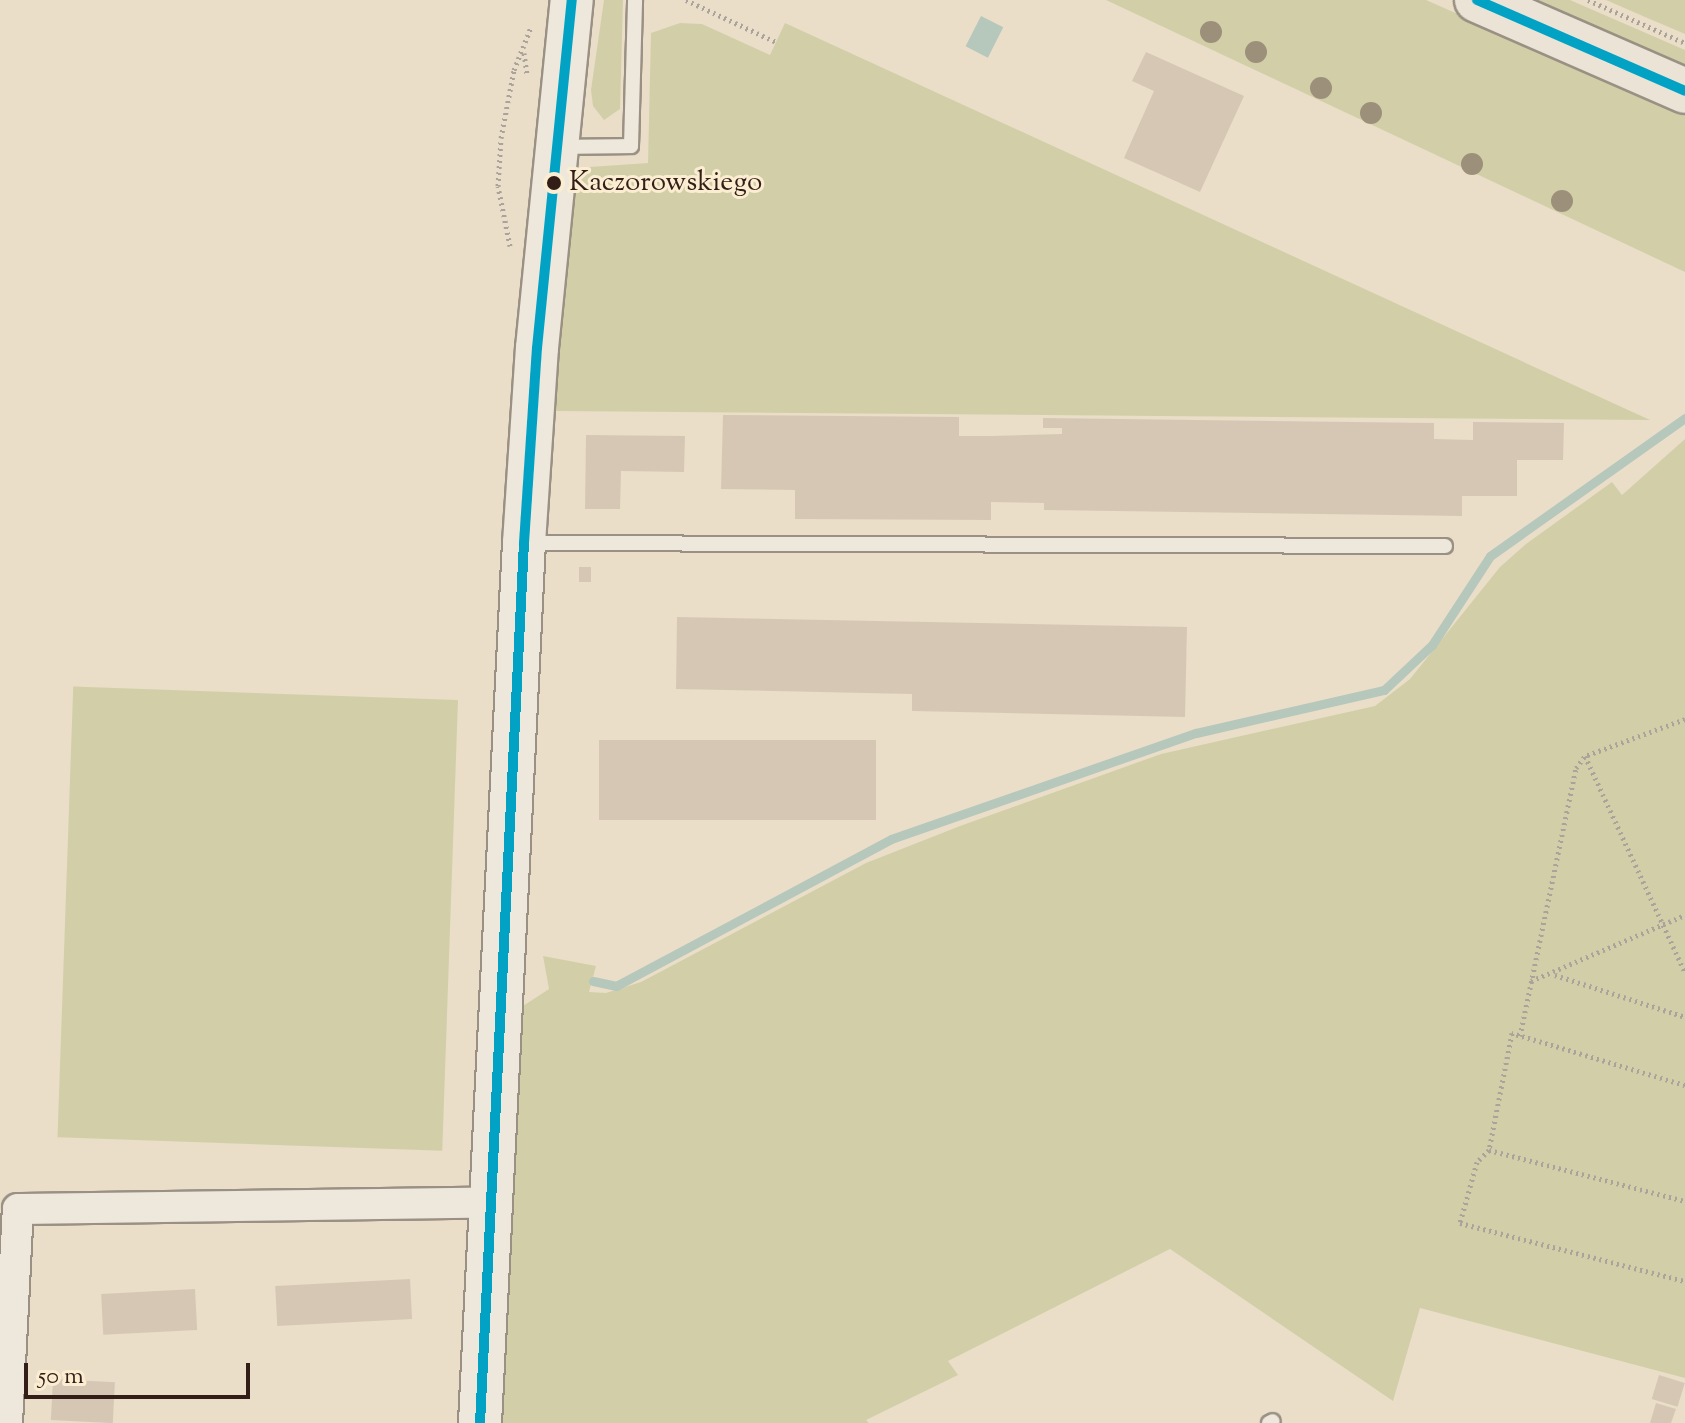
<!DOCTYPE html>
<html>
<head>
<meta charset="utf-8">
<style>
  body { margin:0 }
  #map { position:relative; width:1685px; height:1423px; overflow:hidden; background:#eadec8; font-family:"Sorts Mill Goudy",serif }
  div>[style] { position:absolute }
  [style*='--x'] { left:calc(var(--x)*1px); top:calc(var(--y)*1px); width:calc(var(--w)*1px); rotate:calc(var(--a)*1deg) }
  .green>* { inset:0; background:#d2cfa8; transform-origin:0 0 }
  .water>* { inset:0; background:#b6c7bc; transform-origin:0 0 }
  .stream>* { height:9px; margin:-4.5px; padding:0 4.5px; transform-origin:4.5px; border-radius:4.5px; background:#b6c7bc }
  .building>* { inset:0; background:#d6c7b5; transform-origin:0 0 }
  .path>* { height:5px; margin-top:-2.5px; transform-origin:0; background:repeating-linear-gradient(90deg,#aaa39b 0 2px,transparent 0 6px) }
  .roads { filter:drop-shadow(2px 0 #9a9083) drop-shadow(-2px 0 #9a9083) drop-shadow(0 2px #9a9083) drop-shadow(0 -2px #9a9083) }
  .lane>* { height:14px; margin:-7px; padding:0 7px; transform-origin:7px; border-radius:7px; background:#ede7dc }
  .street>* { height:30px; margin:-15px; padding:0 15px; transform-origin:15px; border-radius:15px; background:#ede7dc }
  .secondary>* { height:42px; margin:-21px; padding:0 21px; transform-origin:21px; border-radius:21px; background:#ede7dc }
  .primary>* { height:44px; margin:-22px; padding:0 22px; transform-origin:22px; border-radius:22px; background:#eae3d6 }
  .bus-1>* { height:10px; margin:-5px; padding:0 5px; transform-origin:5px; border-radius:5px; background:#02a2c5 }
  .trees>* { width:22px; height:22px; margin:-11px; border-radius:50%; background:#9c907a }
  .dots>* { width:22px; height:22px; translate:-50% -50%; box-sizing:border-box; border:4px solid #fbedd2; border-radius:50% }
  span { translate:-50% -50%; white-space:nowrap; text-align:center; line-height:1.15; -webkit-text-stroke:6px #fbedd2; paint-order:stroke }
  .bus-label { font-size:28px; color:#321e16 }
  .left { translate:0 -50%; text-align:left }
  .scale { position:absolute; left:24px; top:1363px; width:226px; height:36px; box-sizing:border-box; border:4px solid #321e16; border-top:0; padding-left:10px; font-size:24px; line-height:28px; white-space:nowrap; color:#321e16; -webkit-text-stroke:6px #fbedd2; paint-order:stroke }
</style>
</head>
<body>
<div id="map">
  <div class="green">
    <div style="clip-path:polygon(604px 0,623px 0,620px 109px,604px 120px,593px 106px,591px 90px)"></div>
    <div style="clip-path:polygon(1106px 0,1426px 0,1685px 114px,1685px 272px)"></div>
    <div style="clip-path:polygon(1521px 0,1570px 0,1685px 50px,1685px 72px)"></div>
    <div style="clip-path:polygon(1606px 0,1685px 0,1685px 34px,1645px 17px)"></div>
    <div style="clip-path:polygon(680px 23px,702px 24px,770px 55px,785px 23px,1650px 420px,555px 411px,572px 183px,589px 167px,648px 163px,651px 33px)"></div>
    <div style="clip-path:polygon(1685px 439px,1685px 1378px,1420px 1308px,1393px 1401px,1170px 1249px,948px 1361px,958px 1375px,866px 1420px,869px 1423px,502px 1423px,519px 1029px,523px 1006px,549px 989px,543px 956px,596px 966px,589px 992px,606px 993px,641px 982px,866px 863px,960px 826px,1161px 754px,1375px 706px,1410px 679px,1500px 567px,1526px 544px,1612px 482px,1622px 495px)"></div>
    <div style="left:458px;top:700px;width:451px;height:385px;rotate:92deg"></div>
  </div>
  <div class="water">
    <div style="left:981px;top:16px;width:25px;height:34px;rotate:27deg"></div>
  </div>
  <div class="stream">
    <div style="--x:593;--y:981;--w:24;--a:12"></div>
    <div style="--x:616;--y:986;--w:312;--a:-28.1"></div>
    <div style="--x:891;--y:839;--w:323;--a:-19.2"></div>
    <div style="--x:1196;--y:733;--w:193;--a:-12.9"></div>
    <div style="--x:1384;--y:690;--w:66;--a:-43.2"></div>
    <div style="--x:1432;--y:645;--w:106;--a:-56.9"></div>
    <div style="--x:1490;--y:556;--w:239;--a:-35.3"></div>
  </div>
  <div class="building">
    <div style="clip-path:polygon(1146px 52px,1244px 96px,1200px 192px,1124px 158px,1154px 91px,1132px 81px)"></div>
    <div style="clip-path:polygon(723px 415px,959px 417px,959px 436px,992px 436px,1062px 434px,1062px 428px,1043px 428px,1043px 418px,1434px 423px,1434px 439px,1473px 440px,1473px 422px,1564px 423px,1563px 460px,1517px 460px,1517px 496px,1462px 496px,1462px 516px,1044px 510px,1044px 503px,991px 502px,991px 520px,795px 519px,795px 490px,721px 489px)"></div>
    <div style="clip-path:polygon(586px 435px,685px 436px,684px 472px,621px 471px,620px 509px,585px 509px)"></div>
    <div style="left:579px;top:567px;width:12px;height:15px"></div>
    <div style="clip-path:polygon(677px 617px,1187px 627px,1185px 717px,912px 711px,912px 694px,676px 689px)"></div>
    <div style="left:599px;top:740px;width:277px;height:80px"></div>
    <div style="left:410px;top:1279px;width:40px;height:135px;rotate:87deg"></div>
    <div style="left:195px;top:1289px;width:41px;height:94px;rotate:87deg"></div>
    <div style="left:1659px;top:1375px;width:27px;height:25px;rotate:17deg"></div>
    <div style="left:53px;top:1379px;width:62px;height:41px;rotate:3deg"></div>
    <div style="clip-path:polygon(1656px 1403px,1676px 1409px,1671px 1423px,1650px 1423px)"></div>
  </div>
  <div class="path">
    <div style="--x:686;--y:0;--w:99;--a:25"></div>
    <div style="--x:1588;--y:0;--w:106;--a:23.9"></div>
    <div style="--x:524;--y:53;--w:22;--a:82"></div>
    <div style="--x:510;--y:246;--w:61;--a:-101.3"></div>
    <div style="--x:498;--y:186;--w:48;--a:-86.4"></div>
    <div style="--x:501;--y:138;--w:69;--a:-79.2"></div>
    <div style="--x:514;--y:70;--w:46;--a:-68.4"></div>
    <div style="--x:1685;--y:719;--w:107;--a:159.7"></div>
    <div style="--x:1585;--y:756;--w:238;--a:65.2"></div>
    <div style="--x:1555;--y:975;--w:137;--a:17.9"></div>
    <div style="--x:1531;--y:981;--w:168;--a:-23.2"></div>
    <div style="--x:1520;--y:1036;--w:274;--a:-78.2"></div>
    <div style="--x:1576;--y:768;--w:15;--a:-53"></div>
    <div style="--x:1685;--y:1085;--w:181;--a:-163.3"></div>
    <div style="--x:1512;--y:1033;--w:119;--a:101.1"></div>
    <div style="--x:1489;--y:1150;--w:203;--a:14.6"></div>
    <div style="--x:1489;--y:1150;--w:17;--a:135"></div>
    <div style="--x:1477;--y:1162;--w:63;--a:105.6"></div>
    <div style="--x:1460;--y:1223;--w:232;--a:14.5"></div>
  </div>
  <div class="roads">
    <div class="lane">
      <div style="--x:561;--y:147;--w:70;--a:-0.8"></div>
      <div style="--x:631;--y:146;--w:146;--a:-88.4"></div>
      <div style="--x:528;--y:543;--w:917;--a:0.19"></div>
      <div style="--x:1269;--y:1423;--w:4;--a:-27"></div>
    </div>
    <div class="street">
      <div style="--x:7;--y:1423;--w:214;--a:-87.1"></div>
      <div style="--x:18;--y:1209;--w:473;--a:-0.8"></div>
    </div>
    <div class="secondary">
      <div style="--x:480;--y:1423;--w:881;--a:-87.14"></div>
      <div style="--x:524;--y:543;--w:195;--a:-86.2"></div>
      <div style="--x:537;--y:348;--w:350;--a:-84.3"></div>
    </div>
    <div class="primary">
      <div style="--x:1477;--y:0;--w:227;--a:23.6"></div>
    </div>
  </div>
  <div class="bus-1">
    <div style="--x:1477;--y:0;--w:227;--a:23.6"></div>
    <div style="--x:480;--y:1423;--w:881;--a:-87.14"></div>
    <div style="--x:524;--y:543;--w:195;--a:-86.2"></div>
    <div style="--x:537;--y:348;--w:350;--a:-84.3"></div>
  </div>
  <div class="trees">
    <div style="left:1211px;top:32px"></div>
    <div style="left:1256px;top:52px"></div>
    <div style="left:1321px;top:88px"></div>
    <div style="left:1371px;top:113px"></div>
    <div style="left:1472px;top:164px"></div>
    <div style="left:1562px;top:201px"></div>
  </div>
  <div class="dots">
    <div style="left:554px;top:183px;background:#321e16"></div>
  </div>
  <div class="bus-label">
    <span class="left" style="left:569px;top:183px">Kaczorowskiego</span>
  </div>
  <div class="scale">50 m</div>
</div>
</body>
</html>
